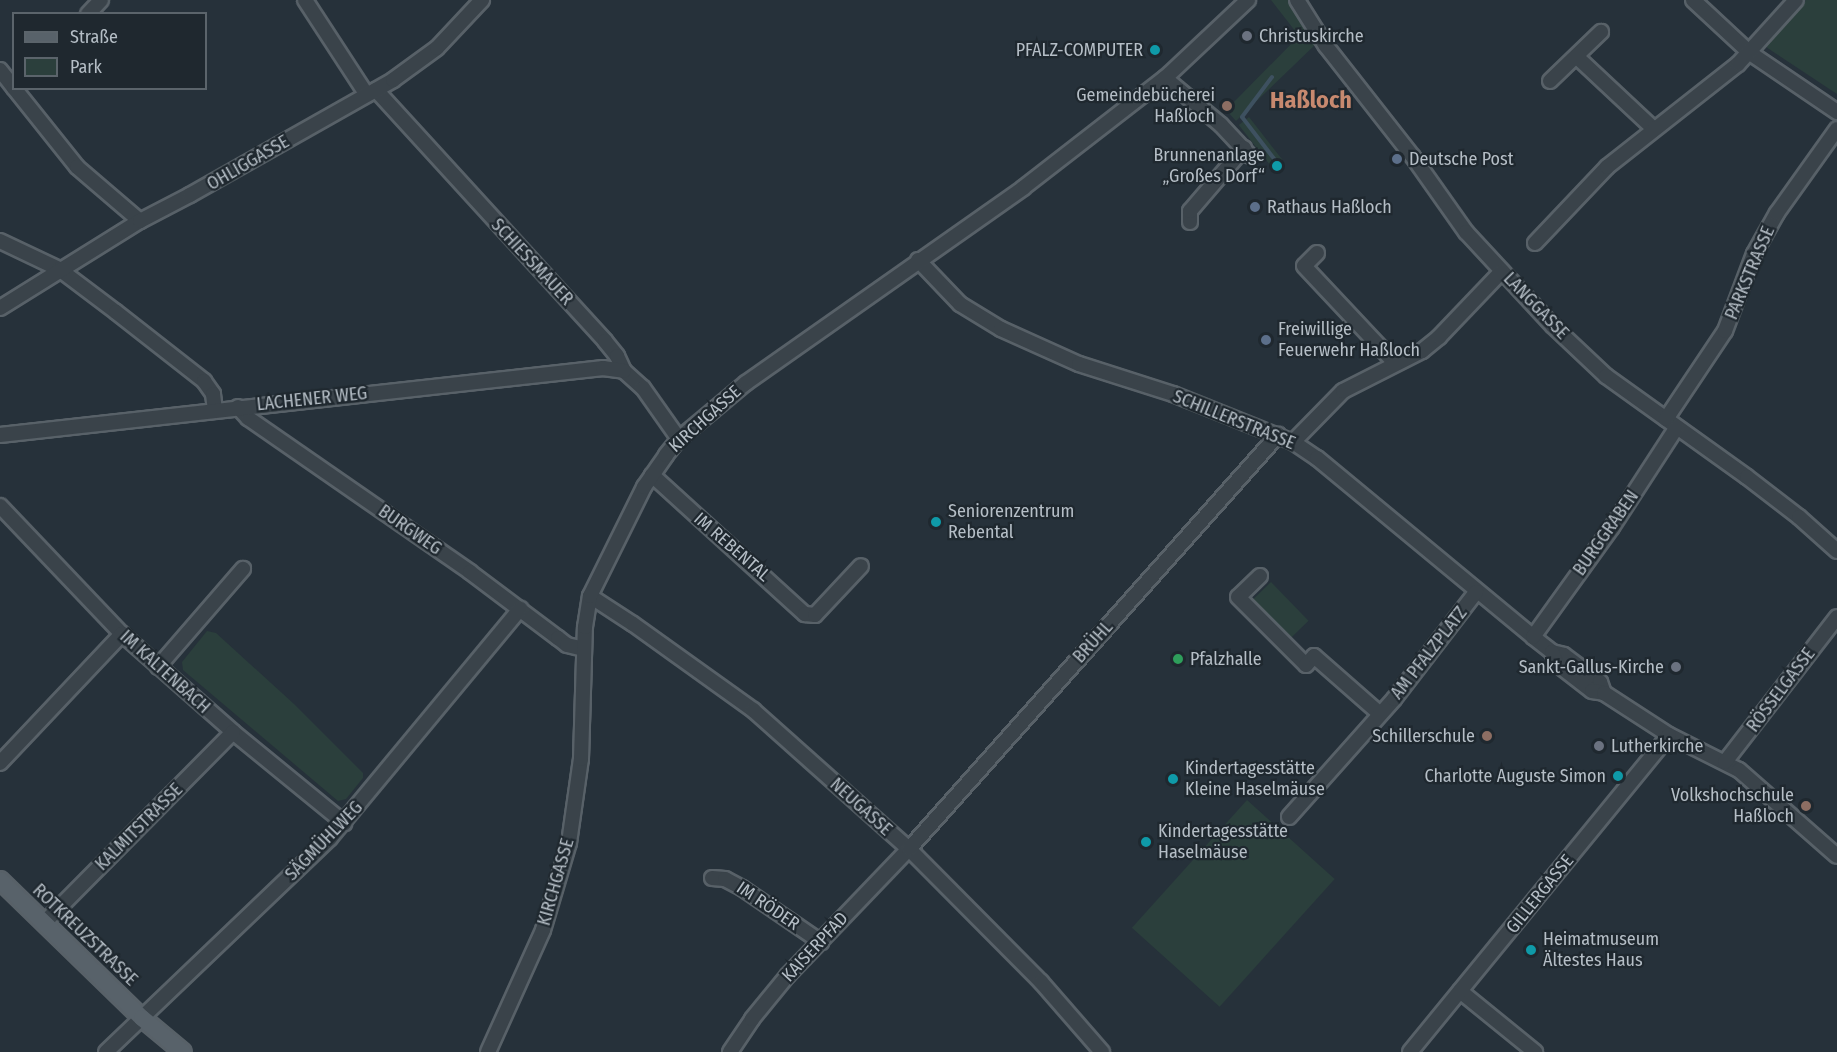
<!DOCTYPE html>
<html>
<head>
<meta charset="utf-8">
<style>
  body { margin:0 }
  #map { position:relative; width:1837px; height:1052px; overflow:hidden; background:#26313a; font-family:"Fira Sans Condensed",sans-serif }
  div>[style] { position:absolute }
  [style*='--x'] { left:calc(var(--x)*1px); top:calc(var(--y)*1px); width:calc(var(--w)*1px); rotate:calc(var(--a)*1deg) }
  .green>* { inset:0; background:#2b3f3c; transform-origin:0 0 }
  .stream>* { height:4px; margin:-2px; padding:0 2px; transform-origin:2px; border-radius:2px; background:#3e5160 }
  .roads { filter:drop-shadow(2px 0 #586168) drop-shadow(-2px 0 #586168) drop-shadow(0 2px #586168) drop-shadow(0 -2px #586168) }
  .minor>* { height:14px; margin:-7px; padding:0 7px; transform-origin:7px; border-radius:7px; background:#3a434a }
  .major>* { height:16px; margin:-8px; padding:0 8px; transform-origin:8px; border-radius:8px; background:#58626a }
  .dots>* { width:16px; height:16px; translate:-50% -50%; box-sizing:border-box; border:3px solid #1f282f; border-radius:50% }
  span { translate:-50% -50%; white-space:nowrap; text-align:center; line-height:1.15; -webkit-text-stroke:4.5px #1f282f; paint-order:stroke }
  .poi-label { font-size:18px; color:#b5bec6 }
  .left { translate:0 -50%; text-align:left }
  .right { translate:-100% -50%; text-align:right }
  .street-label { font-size:18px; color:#b5bec6 }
  .district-label { font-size:24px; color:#c7896f; font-weight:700 }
  .legend { position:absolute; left:12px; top:12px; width:195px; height:78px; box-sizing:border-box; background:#1f282f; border:2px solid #5b646b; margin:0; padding:8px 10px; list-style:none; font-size:18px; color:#b5bec6 }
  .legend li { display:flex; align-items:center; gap:12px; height:30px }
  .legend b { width:30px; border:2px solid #5b646b }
</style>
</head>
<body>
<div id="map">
  <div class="green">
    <div style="clip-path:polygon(1271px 0,1291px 0,1318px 42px,1236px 121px,1226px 110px,1299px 36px)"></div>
    <div style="clip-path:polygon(1806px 0,1837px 0,1837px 94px,1766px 47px)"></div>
    <div style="left:1249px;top:117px;width:55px;height:13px;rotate:52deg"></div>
    <div style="left:1271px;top:582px;width:54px;height:26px;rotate:46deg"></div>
    <div style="clip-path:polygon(207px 631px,216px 633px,294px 704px,363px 773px,363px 778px,346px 799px,338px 801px,183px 670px,182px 662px)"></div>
    <div style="left:1247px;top:800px;width:118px;height:172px;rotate:42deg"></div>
  </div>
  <div class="stream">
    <div style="--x:1272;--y:77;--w:50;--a:126.9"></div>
    <div style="--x:1242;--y:117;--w:59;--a:52.5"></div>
  </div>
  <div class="roads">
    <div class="minor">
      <div style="--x:305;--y:0;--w:113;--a:56.9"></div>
      <div style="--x:1297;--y:0;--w:54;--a:57.8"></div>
      <div style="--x:1326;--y:46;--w:141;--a:51.9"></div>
      <div style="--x:1413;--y:157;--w:92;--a:54.8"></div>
      <div style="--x:1466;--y:232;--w:128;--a:47.2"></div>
      <div style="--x:1553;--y:326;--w:73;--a:43.3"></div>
      <div style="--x:1606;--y:376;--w:173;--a:35.6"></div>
      <div style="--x:1747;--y:477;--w:66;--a:37.6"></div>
      <div style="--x:1799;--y:517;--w:51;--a:41.8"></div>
      <div style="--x:1693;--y:0;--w:78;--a:42.9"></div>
      <div style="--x:1750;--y:53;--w:105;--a:34.1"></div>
      <div style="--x:88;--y:14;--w:19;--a:-47"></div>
      <div style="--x:1577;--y:57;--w:105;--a:43.1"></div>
      <div style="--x:0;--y:70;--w:23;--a:52"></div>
      <div style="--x:1165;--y:78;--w:73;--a:40"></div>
      <div style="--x:1221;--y:125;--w:42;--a:46.9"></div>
      <div style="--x:1550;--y:81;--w:71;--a:-43.9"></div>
      <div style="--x:14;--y:88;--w:101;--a:51.4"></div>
      <div style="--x:77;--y:167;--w:83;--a:40.6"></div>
      <div style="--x:376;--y:90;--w:340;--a:47.6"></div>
      <div style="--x:605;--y:341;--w:19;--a:51"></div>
      <div style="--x:617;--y:356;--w:17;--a:65"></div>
      <div style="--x:624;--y:371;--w:25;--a:42"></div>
      <div style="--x:643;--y:388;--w:62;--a:54.8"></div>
      <div style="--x:1190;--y:222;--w:11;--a:-90"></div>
      <div style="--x:1190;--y:211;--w:83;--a:-49.4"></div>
      <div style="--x:0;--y:241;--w:65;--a:25.4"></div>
      <div style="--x:59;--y:269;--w:71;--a:37"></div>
      <div style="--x:116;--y:312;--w:112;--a:38.1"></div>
      <div style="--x:204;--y:381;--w:16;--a:55"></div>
      <div style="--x:213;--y:394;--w:16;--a:83"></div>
      <div style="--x:1535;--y:243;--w:105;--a:-46.5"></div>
      <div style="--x:1607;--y:167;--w:167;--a:-38.2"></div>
      <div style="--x:1738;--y:64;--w:86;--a:-47.8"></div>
      <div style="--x:1317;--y:253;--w:18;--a:135"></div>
      <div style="--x:1304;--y:266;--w:133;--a:46.8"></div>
      <div style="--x:918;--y:260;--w:61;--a:46.3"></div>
      <div style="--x:960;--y:304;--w:48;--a:31.4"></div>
      <div style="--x:1001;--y:329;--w:85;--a:24.2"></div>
      <div style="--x:1079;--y:364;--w:99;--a:17.7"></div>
      <div style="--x:1173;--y:394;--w:129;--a:21.8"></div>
      <div style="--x:1293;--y:442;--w:29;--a:34"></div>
      <div style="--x:1317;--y:458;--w:281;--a:39.6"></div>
      <div style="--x:1533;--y:637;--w:24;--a:38"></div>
      <div style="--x:1552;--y:652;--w:12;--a:14"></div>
      <div style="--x:1564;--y:655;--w:45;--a:36.9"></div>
      <div style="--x:1600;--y:682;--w:12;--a:70"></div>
      <div style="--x:0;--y:308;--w:165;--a:-31.9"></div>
      <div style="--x:140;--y:221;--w:56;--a:-27.5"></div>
      <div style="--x:190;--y:195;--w:233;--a:-29.5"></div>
      <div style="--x:393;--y:80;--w:54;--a:-36"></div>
      <div style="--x:437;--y:48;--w:66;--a:-46.8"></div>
      <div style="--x:238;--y:407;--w:15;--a:48"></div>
      <div style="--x:248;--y:418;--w:270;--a:34.7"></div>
      <div style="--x:470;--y:572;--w:110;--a:36.9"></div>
      <div style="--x:558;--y:638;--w:11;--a:38"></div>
      <div style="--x:567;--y:645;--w:17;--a:13"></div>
      <div style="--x:1666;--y:419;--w:106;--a:-56.2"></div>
      <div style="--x:1725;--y:331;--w:82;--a:-69.4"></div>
      <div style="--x:1754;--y:254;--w:47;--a:-60.7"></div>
      <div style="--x:1777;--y:213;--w:103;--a:-54.5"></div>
      <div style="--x:0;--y:435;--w:607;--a:-6.34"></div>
      <div style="--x:603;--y:368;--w:21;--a:8"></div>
      <div style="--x:1293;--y:442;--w:71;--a:-45.6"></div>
      <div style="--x:1343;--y:391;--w:89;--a:-26.9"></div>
      <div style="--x:1422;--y:351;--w:22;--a:-39"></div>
      <div style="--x:1439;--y:337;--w:91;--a:-46.3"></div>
      <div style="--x:652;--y:475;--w:207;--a:42.3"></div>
      <div style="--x:805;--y:614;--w:10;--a:6"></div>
      <div style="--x:815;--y:615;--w:67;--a:-46.8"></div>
      <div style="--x:0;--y:506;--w:177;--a:46.4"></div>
      <div style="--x:122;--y:634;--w:148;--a:41.4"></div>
      <div style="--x:233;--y:732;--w:144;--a:39.3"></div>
      <div style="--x:1260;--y:576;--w:30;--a:136"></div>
      <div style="--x:1238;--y:597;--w:96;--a:45"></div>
      <div style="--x:1306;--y:665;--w:12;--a:-48"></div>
      <div style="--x:1314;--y:656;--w:88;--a:41.3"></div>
      <div style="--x:590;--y:596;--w:51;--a:33.1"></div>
      <div style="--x:633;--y:624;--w:148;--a:35.6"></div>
      <div style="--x:753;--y:710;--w:209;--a:41.7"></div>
      <div style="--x:909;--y:849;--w:187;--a:45.2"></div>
      <div style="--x:1041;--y:982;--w:93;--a:48.9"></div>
      <div style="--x:1533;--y:637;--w:135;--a:-54.3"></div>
      <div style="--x:1612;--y:527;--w:119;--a:-57"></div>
      <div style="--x:1552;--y:652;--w:13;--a:67"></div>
      <div style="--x:1557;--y:664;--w:44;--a:37.6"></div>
      <div style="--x:1592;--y:691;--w:12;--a:9"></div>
      <div style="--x:1604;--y:693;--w:77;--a:32.9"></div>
      <div style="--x:1669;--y:735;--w:78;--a:26.6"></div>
      <div style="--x:1739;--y:770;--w:130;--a:41.3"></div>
      <div style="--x:158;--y:667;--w:130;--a:-49.1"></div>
      <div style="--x:1725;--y:762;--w:183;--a:-52.3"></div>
      <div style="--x:0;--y:763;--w:178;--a:-46.6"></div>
      <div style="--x:1289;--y:817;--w:158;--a:-48.3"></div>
      <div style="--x:1394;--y:699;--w:135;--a:-52.5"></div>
      <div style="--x:712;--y:878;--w:13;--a:4"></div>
      <div style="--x:725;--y:879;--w:19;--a:28"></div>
      <div style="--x:742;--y:888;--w:96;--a:34.4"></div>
      <div style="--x:45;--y:922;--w:267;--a:-45.3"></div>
      <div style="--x:1460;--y:991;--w:97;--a:39.1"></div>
      <div style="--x:106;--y:1052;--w:310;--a:-43.7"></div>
      <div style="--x:330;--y:838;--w:298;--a:-50.3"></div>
      <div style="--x:488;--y:1052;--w:134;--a:-65.7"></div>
      <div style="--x:543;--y:930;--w:91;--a:-73.4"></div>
      <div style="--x:569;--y:843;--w:85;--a:-81.9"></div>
      <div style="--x:581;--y:759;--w:132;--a:-88.3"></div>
      <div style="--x:585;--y:627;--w:31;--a:-81"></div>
      <div style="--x:590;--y:596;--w:122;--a:-63.6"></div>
      <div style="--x:644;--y:487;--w:39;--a:-55"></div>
      <div style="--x:666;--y:455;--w:21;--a:-51"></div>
      <div style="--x:679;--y:439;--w:87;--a:-39.9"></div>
      <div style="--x:746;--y:383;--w:339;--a:-35.1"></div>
      <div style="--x:1023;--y:188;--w:180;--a:-37.8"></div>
      <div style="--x:1165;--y:78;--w:114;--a:-43.2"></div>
      <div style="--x:730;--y:1052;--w:40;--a:-56"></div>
      <div style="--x:752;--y:1019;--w:57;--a:-50.7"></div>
      <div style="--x:788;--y:975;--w:175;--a:-46.2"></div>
      <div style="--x:909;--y:849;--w:555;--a:-48.29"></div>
      <div style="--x:1410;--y:1052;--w:409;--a:-50.7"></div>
    </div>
    <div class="major">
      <div style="--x:0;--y:880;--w:198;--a:44.2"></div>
      <div style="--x:142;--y:1018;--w:53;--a:39.7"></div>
    </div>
  </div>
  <div class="dots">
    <div style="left:1247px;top:36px;background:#6b7280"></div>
    <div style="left:1155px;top:50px;background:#0f9aa8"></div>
    <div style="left:1227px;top:106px;background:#8d6e63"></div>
    <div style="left:1397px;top:159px;background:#5c6f8a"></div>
    <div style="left:1277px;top:166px;background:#0f9aa8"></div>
    <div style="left:1255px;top:207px;background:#5c6f8a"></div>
    <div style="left:1266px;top:340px;background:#5c6f8a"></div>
    <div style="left:936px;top:522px;background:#0f9aa8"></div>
    <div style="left:1178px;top:659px;background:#2e9e5b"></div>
    <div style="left:1676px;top:667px;background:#6b7280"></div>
    <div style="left:1487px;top:736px;background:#8d6e63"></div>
    <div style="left:1599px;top:746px;background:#6b7280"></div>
    <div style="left:1618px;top:776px;background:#0f9aa8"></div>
    <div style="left:1173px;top:779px;background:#0f9aa8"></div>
    <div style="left:1806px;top:806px;background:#8d6e63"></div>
    <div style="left:1146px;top:842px;background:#0f9aa8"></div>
    <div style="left:1531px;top:950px;background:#0f9aa8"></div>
  </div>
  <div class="poi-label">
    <span class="left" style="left:1259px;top:36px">Christuskirche</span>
    <span class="right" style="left:1143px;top:50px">PFALZ-COMPUTER</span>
    <span class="right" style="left:1215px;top:106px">Gemeindebücherei<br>Haßloch</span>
    <span class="right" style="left:1265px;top:166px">Brunnenanlage<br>„Großes Dorf“</span>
    <span class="left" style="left:1409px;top:159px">Deutsche Post</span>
    <span class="left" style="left:1267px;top:207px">Rathaus Haßloch</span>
    <span class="left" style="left:1278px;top:340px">Freiwillige<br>Feuerwehr Haßloch</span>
    <span class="left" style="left:948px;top:522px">Seniorenzentrum<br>Rebental</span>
    <span class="left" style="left:1190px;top:659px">Pfalzhalle</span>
    <span class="right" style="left:1664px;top:667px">Sankt-Gallus-Kirche</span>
    <span class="right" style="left:1475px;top:736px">Schillerschule</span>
    <span class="left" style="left:1611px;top:746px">Lutherkirche</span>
    <span class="left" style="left:1185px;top:779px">Kindertagesstätte<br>Kleine Haselmäuse</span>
    <span class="right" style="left:1606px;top:776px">Charlotte Auguste Simon</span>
    <span class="right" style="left:1794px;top:806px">Volkshochschule<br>Haßloch</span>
    <span class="left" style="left:1158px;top:842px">Kindertagesstätte<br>Haselmäuse</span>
    <span class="left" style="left:1543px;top:950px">Heimatmuseum<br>Ältestes Haus</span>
  </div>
  <div class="street-label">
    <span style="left:248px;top:163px;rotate:-30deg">OHLIGGASSE</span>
    <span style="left:532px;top:262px;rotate:47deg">SCHIESSMAUER</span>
    <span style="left:1750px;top:273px;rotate:-67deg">PARKSTRASSE</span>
    <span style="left:1536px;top:306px;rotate:46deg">LANGGASSE</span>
    <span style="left:312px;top:399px;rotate:-6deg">LACHENER WEG</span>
    <span style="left:705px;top:419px;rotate:-42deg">KIRCHGASSE</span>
    <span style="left:1234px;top:420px;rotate:22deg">SCHILLERSTRASSE</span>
    <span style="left:410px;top:530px;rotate:35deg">BURGWEG</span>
    <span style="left:1606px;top:533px;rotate:-55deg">BURGGRABEN</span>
    <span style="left:732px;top:547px;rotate:41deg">IM REBENTAL</span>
    <span style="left:1093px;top:642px;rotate:-48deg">BRÜHL</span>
    <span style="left:1429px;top:653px;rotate:-52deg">AM PFALZPLATZ</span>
    <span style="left:165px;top:672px;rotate:42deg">IM KALTENBACH</span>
    <span style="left:1781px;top:690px;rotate:-53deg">RÖSSELGASSE</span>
    <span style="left:861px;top:807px;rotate:42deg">NEUGASSE</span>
    <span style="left:139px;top:827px;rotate:-45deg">KALMITSTRASSE</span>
    <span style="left:324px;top:841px;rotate:-46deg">SÄGMÜHLWEG</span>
    <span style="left:556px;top:882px;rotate:-74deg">KIRCHGASSE</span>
    <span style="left:1540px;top:894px;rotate:-51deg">GILLERGASSE</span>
    <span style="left:768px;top:906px;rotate:34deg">IM RÖDER</span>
    <span style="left:85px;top:935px;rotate:44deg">ROTKREUZSTRASSE</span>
    <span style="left:815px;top:947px;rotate:-47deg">KAISERPFAD</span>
  </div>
  <div class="district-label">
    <span style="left:1311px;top:101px">Haßloch</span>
  </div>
  <ul class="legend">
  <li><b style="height:8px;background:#58626a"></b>Straße</li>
  <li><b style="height:16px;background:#2b3f3c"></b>Park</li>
  </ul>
</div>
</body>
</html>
